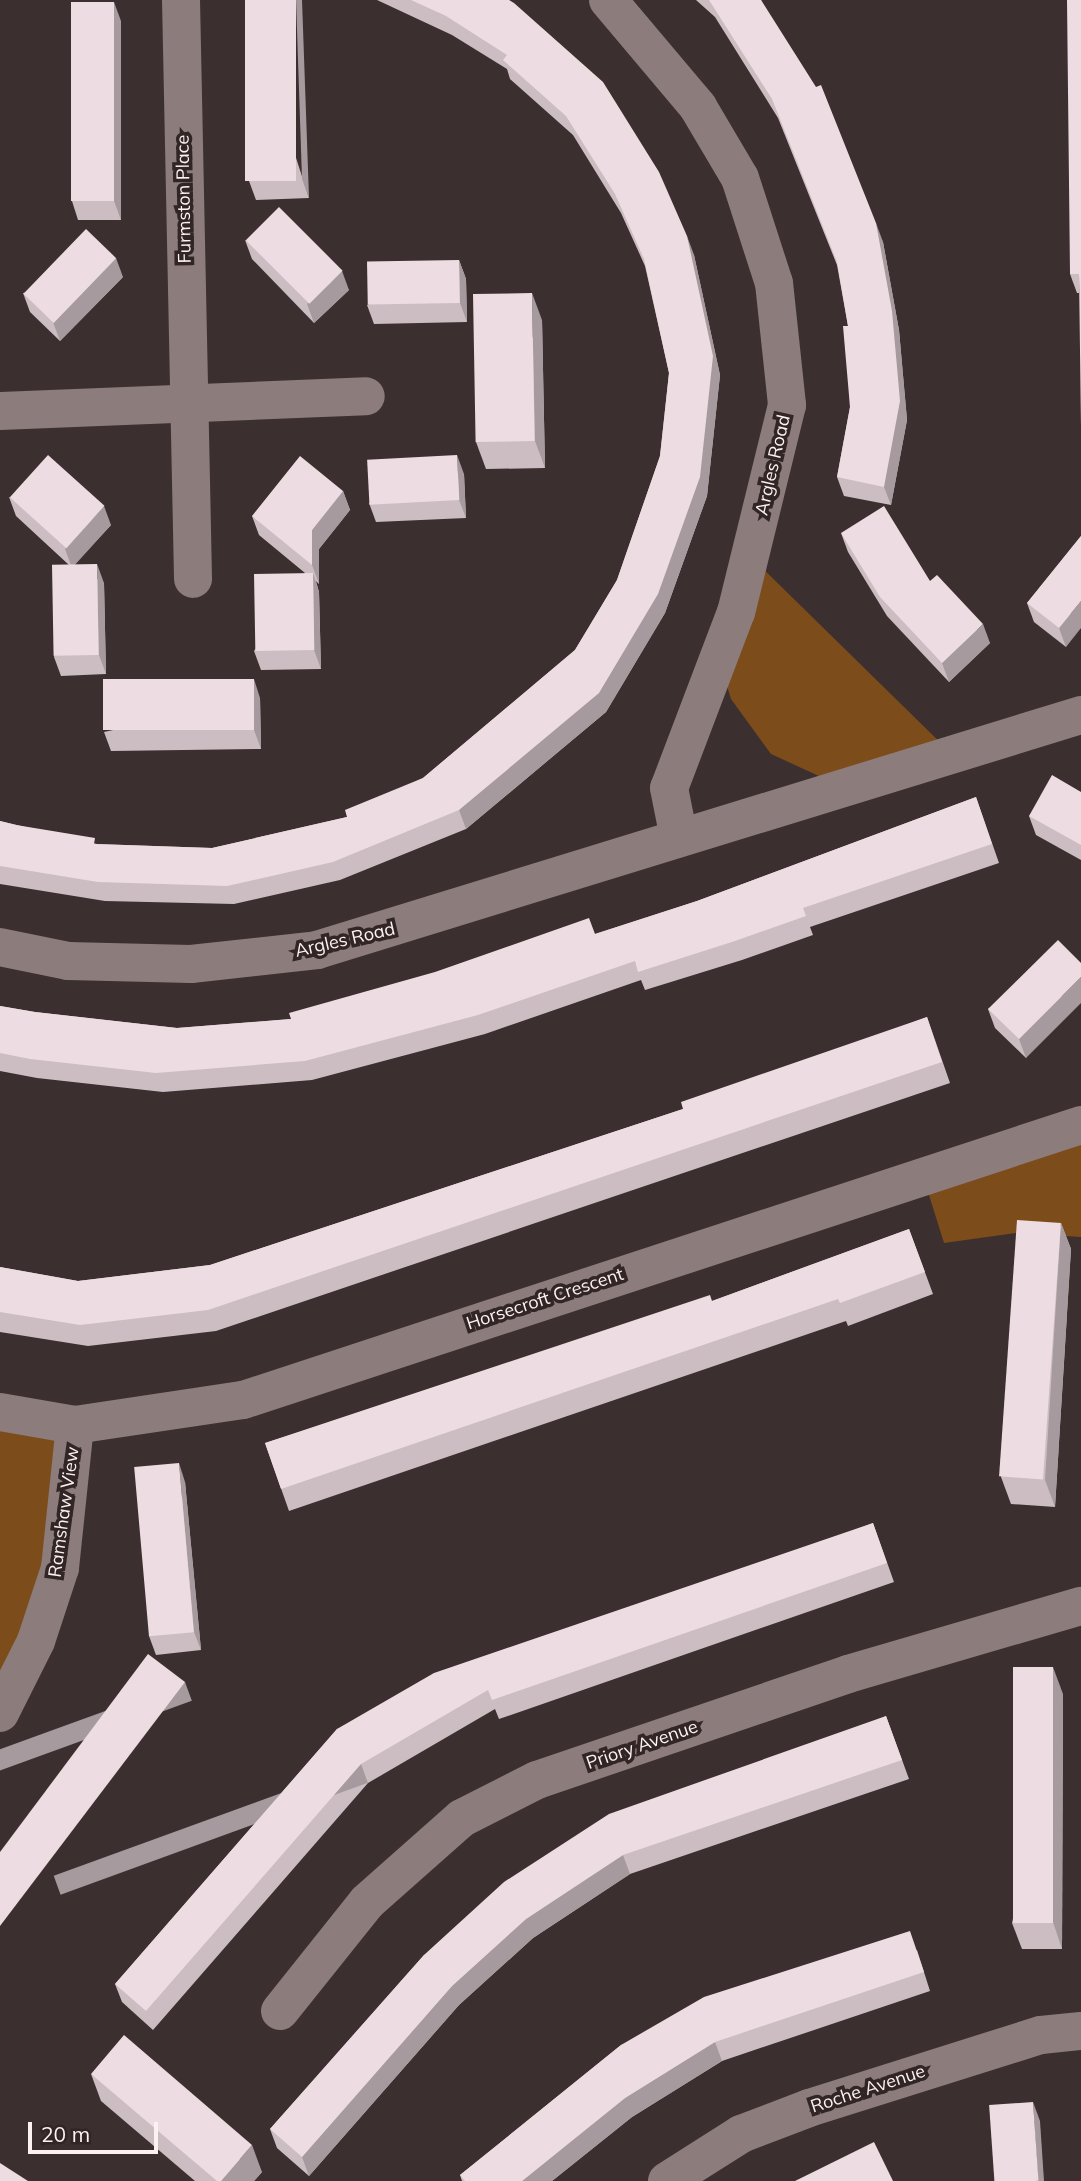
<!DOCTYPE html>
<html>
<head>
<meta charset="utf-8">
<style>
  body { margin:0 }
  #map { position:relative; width:1081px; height:2181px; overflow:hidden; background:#3c2f2f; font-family:Mulish,sans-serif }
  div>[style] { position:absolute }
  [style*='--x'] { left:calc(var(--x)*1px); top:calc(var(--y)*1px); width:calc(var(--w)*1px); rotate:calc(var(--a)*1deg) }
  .green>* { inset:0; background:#7c4c1b }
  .minor>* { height:38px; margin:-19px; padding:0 19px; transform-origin:19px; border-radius:19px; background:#8c7c7b }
  .wall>* { inset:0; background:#ccbdc2 }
  .shaded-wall>* { inset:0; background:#a69a9e; transform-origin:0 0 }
  .building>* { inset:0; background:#eddce1; transform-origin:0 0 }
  span { translate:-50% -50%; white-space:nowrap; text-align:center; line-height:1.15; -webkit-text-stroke:7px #322525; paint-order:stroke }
  .street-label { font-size:18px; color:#fbf2f1 }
  .scale { position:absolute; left:28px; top:2122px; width:130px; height:32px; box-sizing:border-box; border:4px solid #fbf2f1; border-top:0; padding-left:9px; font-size:21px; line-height:24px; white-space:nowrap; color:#fbf2f1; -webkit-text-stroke:5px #322525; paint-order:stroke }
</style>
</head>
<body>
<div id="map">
  <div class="green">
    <div style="clip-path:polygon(752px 558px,953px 755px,845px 788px,771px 754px,731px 699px,718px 657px)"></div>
    <div style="clip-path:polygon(1081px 1125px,1081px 1237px,1016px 1233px,944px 1243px,923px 1176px)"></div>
    <div style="clip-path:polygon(0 1412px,75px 1425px,60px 1568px,0 1713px)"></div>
  </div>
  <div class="minor">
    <div style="--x:181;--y:0;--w:579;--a:88.81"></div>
    <div style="--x:608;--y:0;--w:140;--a:49.9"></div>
    <div style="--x:698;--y:107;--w:82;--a:59.4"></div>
    <div style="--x:740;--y:178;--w:110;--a:72.1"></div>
    <div style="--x:774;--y:283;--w:123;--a:83.9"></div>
    <div style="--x:787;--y:405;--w:213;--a:103.8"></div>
    <div style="--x:736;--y:612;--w:188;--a:110.8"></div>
    <div style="--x:669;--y:788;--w:51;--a:78.7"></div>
    <div style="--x:0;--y:411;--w:366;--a:-2.3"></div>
    <div style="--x:0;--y:947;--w:69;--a:11.6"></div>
    <div style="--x:68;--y:961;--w:123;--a:1.4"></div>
    <div style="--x:191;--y:964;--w:127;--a:-6.3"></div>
    <div style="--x:317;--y:950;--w:799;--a:-17.1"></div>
    <div style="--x:0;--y:1412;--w:76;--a:9.8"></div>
    <div style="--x:75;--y:1425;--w:170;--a:-8.5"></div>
    <div style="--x:243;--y:1400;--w:882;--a:-18.17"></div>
    <div style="--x:0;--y:1713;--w:80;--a:-63.4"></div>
    <div style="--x:36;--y:1641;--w:77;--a:-71.8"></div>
    <div style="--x:60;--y:1568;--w:144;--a:-84"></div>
    <div style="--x:280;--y:2011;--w:139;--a:-51.4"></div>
    <div style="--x:367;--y:1902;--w:127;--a:-41.5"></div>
    <div style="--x:462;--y:1818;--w:84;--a:-26.9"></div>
    <div style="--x:537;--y:1780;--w:329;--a:-18.8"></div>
    <div style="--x:848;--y:1674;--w:243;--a:-16.3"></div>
    <div style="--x:667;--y:2181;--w:88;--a:-32.4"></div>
    <div style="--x:741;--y:2134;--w:73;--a:-20.9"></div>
    <div style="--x:809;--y:2108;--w:243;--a:-17.5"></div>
    <div style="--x:1041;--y:2035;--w:40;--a:-5.7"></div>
  </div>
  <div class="wall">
    <div style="clip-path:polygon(245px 0,309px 198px,256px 200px,249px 181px)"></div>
    <div style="clip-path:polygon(377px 0,509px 0,694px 255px,720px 375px,707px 496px,665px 613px,606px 712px,466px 829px,340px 880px,234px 904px,105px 901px,0 884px,0 821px,97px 844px,212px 848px,347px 817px,423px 778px,575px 650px,617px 580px,660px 456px,669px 373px,645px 266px,621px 213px,573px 135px,510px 79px,507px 69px,452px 35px)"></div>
    <div style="clip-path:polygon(696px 0,761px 0,883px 242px,899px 330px,907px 420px,891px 505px,844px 496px,837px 477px,850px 407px,848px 326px,837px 265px,778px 118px,715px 17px)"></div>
    <div style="clip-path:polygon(1081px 0,1079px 293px,1077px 293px,1070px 274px)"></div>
    <div style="clip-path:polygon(121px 21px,121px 220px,78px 220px,72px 201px)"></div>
    <div style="clip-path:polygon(245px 240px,349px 290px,314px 323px,252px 259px)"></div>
    <div style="clip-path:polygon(459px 260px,466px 279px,467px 322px,374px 324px,367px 305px)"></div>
    <div style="clip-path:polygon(123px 277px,60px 341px,30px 312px,23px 293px)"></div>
    <div style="clip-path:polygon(542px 320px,545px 468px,486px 469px,476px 442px)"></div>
    <div style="clip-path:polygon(464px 474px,466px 518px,376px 522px,369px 503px)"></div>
    <div style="clip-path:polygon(343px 491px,350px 510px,319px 549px,319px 584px,316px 581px,319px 592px,321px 669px,261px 670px,254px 651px,305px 573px,259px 535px,252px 516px)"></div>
    <div style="clip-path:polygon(9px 497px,111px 525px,74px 565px,104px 583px,106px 674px,61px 676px,54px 657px,69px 565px,16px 516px)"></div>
    <div style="clip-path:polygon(841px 533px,930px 581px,990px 643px,949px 682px,887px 616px,848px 552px)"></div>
    <div style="clip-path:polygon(1081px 536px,1066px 647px,1034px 622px,1027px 603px)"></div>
    <div style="clip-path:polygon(260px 698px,261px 749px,111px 751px,104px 732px)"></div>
    <div style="clip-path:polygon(1081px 792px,1081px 860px,1036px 835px,1029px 816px)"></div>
    <div style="clip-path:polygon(976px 797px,999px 863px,810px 927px,813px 935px,742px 960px,645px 990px,641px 980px,485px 1034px,312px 1080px,163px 1092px,37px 1078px,0 1071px,0 1006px,35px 1012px,177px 1028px,291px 1019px,595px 934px,697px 901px)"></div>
    <div style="clip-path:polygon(1081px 963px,1026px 1058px,995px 1028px,988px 1009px)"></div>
    <div style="clip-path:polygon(927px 1017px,950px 1083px,216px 1331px,88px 1346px,0 1332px,0 1267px,78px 1281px,210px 1265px,683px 1109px)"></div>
    <div style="clip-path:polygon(1061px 1223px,1071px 1249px,1055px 1507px,1011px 1504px,1001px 1477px)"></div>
    <div style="clip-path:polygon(909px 1229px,933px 1294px,848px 1326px,846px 1321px,289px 1511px,265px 1443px,712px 1301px)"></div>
    <div style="clip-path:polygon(185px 1482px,201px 1650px,156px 1655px,149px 1636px)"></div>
    <div style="clip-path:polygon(873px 1523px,894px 1582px,499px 1719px,495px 1709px,368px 1783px,153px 2030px,122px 2002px,115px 1984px,337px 1729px)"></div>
    <div style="clip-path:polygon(1063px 1694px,1062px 1949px,1022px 1949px,1012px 1923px)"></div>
    <div style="clip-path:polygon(886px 1716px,909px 1779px,630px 1874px,533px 1938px,459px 2005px,309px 2176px,277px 2148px,270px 2129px,424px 1955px)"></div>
    <div style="clip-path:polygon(917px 1950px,930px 1991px,722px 2061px,632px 2117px,552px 2181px,462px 2181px,460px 2175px,621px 2045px)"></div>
    <div style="clip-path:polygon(91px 2074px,262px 2172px,254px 2181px,195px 2181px,101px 2101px)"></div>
  </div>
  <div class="shaded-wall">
    <div style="clip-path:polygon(296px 0,302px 0,309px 198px,302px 179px)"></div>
    <div style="clip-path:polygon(114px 2px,121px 21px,121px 220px,114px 201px)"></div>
    <div style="clip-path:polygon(876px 223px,883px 242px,899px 330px,907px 420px,891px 505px,884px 487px)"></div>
    <div style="clip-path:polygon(687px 236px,694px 255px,720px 375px,707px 496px,665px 613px,606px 712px,466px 829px,459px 810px,700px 477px)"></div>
    <div style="clip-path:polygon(116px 258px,123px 277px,60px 341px,53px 322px)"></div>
    <div style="clip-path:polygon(459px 260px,466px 279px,467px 322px,460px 303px)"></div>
    <div style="clip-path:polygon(342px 271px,349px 290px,314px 323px,307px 304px)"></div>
    <div style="clip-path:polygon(532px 293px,542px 320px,545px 468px,535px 441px)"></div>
    <div style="clip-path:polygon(457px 455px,464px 474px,466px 518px,459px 500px)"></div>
    <div style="clip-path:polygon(343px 491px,350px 510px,319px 549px,319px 584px,312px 565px,312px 530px)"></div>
    <div style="clip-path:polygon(104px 506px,111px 525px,72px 568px,65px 549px)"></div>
    <div style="clip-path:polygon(97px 564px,104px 583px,106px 674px,99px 655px)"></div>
    <div style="clip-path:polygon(313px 573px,319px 592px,321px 669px,314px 650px)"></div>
    <div style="clip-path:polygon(1081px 601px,1081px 628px,1066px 647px,1059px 628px)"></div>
    <div style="clip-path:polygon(983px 624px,990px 643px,949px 682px,942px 663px)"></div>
    <div style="clip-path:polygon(254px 679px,260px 698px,261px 749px,254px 730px)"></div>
    <div style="clip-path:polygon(1081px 977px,1081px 1003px,1026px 1058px,1019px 1039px)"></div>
    <div style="clip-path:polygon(1061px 1223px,1071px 1249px,1055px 1507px,1045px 1480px)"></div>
    <div style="clip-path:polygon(179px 1463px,185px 1482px,201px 1650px,194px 1632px)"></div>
    <div style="clip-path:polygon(1053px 1667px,1063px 1694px,1062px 1949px,1053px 1922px)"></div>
    <div style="left:185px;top:1682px;width:20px;height:306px;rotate:70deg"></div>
    <div style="left:361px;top:1764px;width:20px;height:327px;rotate:70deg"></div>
    <div style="clip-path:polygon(623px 1855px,630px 1874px,533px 1938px,459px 2005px,309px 2176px,302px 2157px,452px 1986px,526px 1919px)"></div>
    <div style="clip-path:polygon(715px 2042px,722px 2061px,632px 2117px,552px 2181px,522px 2181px,625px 2098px)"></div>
    <div style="clip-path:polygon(1033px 2102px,1040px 2121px,1044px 2181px,1038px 2181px)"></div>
    <div style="clip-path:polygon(252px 2145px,262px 2172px,254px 2181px,221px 2181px)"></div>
  </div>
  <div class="building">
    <div style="left:245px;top:0;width:51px;height:181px"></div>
    <div style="clip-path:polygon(411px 0,509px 0,514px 3px,603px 82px,659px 172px,687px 236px,713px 356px,700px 477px,658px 594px,599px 693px,459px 810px,333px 862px,227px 886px,98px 882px,0 866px,0 821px,16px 825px,95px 838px,94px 844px,212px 848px,347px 817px,345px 810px,423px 778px,575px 650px,617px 580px,660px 456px,669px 373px,644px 259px,615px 194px,566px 116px,503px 60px,507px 55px,446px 16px)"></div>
    <div style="clip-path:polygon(709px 0,761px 0,816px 87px,821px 85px,876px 223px,892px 311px,900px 401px,884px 487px,837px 477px,850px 407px,843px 326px,848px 326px,837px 262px,772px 99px)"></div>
    <div style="clip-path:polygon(1067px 0,1081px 0,1081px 428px,1079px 274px,1070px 274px)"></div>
    <div style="left:114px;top:2px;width:199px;height:43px;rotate:90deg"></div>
    <div style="left:279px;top:207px;width:90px;height:47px;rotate:45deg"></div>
    <div style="left:86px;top:229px;width:42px;height:90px;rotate:44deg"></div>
    <div style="left:459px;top:260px;width:43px;height:92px;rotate:89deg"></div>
    <div style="left:532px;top:293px;width:148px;height:59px;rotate:89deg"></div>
    <div style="left:48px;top:455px;width:76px;height:57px;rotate:42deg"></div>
    <div style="left:457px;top:455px;width:45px;height:90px;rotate:87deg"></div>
    <div style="clip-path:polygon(300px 456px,343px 491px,312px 530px,312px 565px,252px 516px)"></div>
    <div style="clip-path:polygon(884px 506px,930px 581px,937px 575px,983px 624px,942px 663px,880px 597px,841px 533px)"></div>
    <div style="clip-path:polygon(1081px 536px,1081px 601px,1059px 628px,1027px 603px)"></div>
    <div style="left:97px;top:564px;width:91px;height:45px;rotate:89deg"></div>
    <div style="left:313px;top:573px;width:77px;height:59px;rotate:89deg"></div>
    <div style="left:254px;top:679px;width:51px;height:151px;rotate:90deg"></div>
    <div style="clip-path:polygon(1052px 775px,1081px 792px,1081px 845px,1029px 816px)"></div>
    <div style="clip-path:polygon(976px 797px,992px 844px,803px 908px,806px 916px,735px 941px,638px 972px,635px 961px,478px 1015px,305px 1061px,156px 1073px,30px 1059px,0 1053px,0 1006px,35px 1012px,177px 1028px,291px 1019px,289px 1013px,435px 972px,589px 918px,595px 934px,697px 901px)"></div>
    <div style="clip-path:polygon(1058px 940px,1081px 963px,1081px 977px,1019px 1039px,988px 1009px)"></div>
    <div style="clip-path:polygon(927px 1017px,942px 1062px,208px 1310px,80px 1325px,0 1312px,0 1267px,78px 1281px,210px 1265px,683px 1109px,681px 1102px)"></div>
    <div style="left:1017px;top:1220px;width:44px;height:257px;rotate:4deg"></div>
    <div style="clip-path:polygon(909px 1229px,925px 1272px,840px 1303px,838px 1299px,281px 1489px,265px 1443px,710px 1295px,712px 1301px)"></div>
    <div style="left:179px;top:1463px;width:170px;height:45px;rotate:85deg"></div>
    <div style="clip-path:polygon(873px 1523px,887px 1563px,492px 1700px,488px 1690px,361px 1764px,146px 2011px,115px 1984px,337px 1729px,434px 1673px)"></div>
    <div style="clip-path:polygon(148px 1654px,185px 1682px,0 1926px,0 1852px)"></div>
    <div style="left:1013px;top:1667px;width:40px;height:256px"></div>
    <div style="clip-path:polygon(886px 1716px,902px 1760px,623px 1855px,526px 1919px,452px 1986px,302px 2157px,270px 2129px,424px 1955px,504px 1882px,609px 1814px)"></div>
    <div style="clip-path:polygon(910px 1931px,924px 1972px,715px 2042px,625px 2098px,522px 2181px,465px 2181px,460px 2175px,621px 2045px,704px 1997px)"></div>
    <div style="clip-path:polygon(124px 2035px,252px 2145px,221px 2181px,217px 2181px,91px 2074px)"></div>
    <div style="left:1033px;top:2102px;width:79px;height:44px;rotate:86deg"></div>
    <div style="clip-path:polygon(874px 2142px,893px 2181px,795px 2181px)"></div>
    <div style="clip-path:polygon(0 2163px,28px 2181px,0 2181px)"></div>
  </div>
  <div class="street-label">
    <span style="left:184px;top:199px;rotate:-91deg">Furmston Place</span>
    <span style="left:773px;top:465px;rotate:-77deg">Argles Road</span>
    <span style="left:345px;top:940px;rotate:-13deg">Argles Road</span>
    <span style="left:545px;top:1299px;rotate:-18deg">Horsecroft Crescent</span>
    <span style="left:64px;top:1512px;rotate:-82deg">Ramshaw View</span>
    <span style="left:642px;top:1745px;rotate:-19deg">Priory Avenue</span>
    <span style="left:868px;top:2089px;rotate:-18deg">Roche Avenue</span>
  </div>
  <div class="scale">20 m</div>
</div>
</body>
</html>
